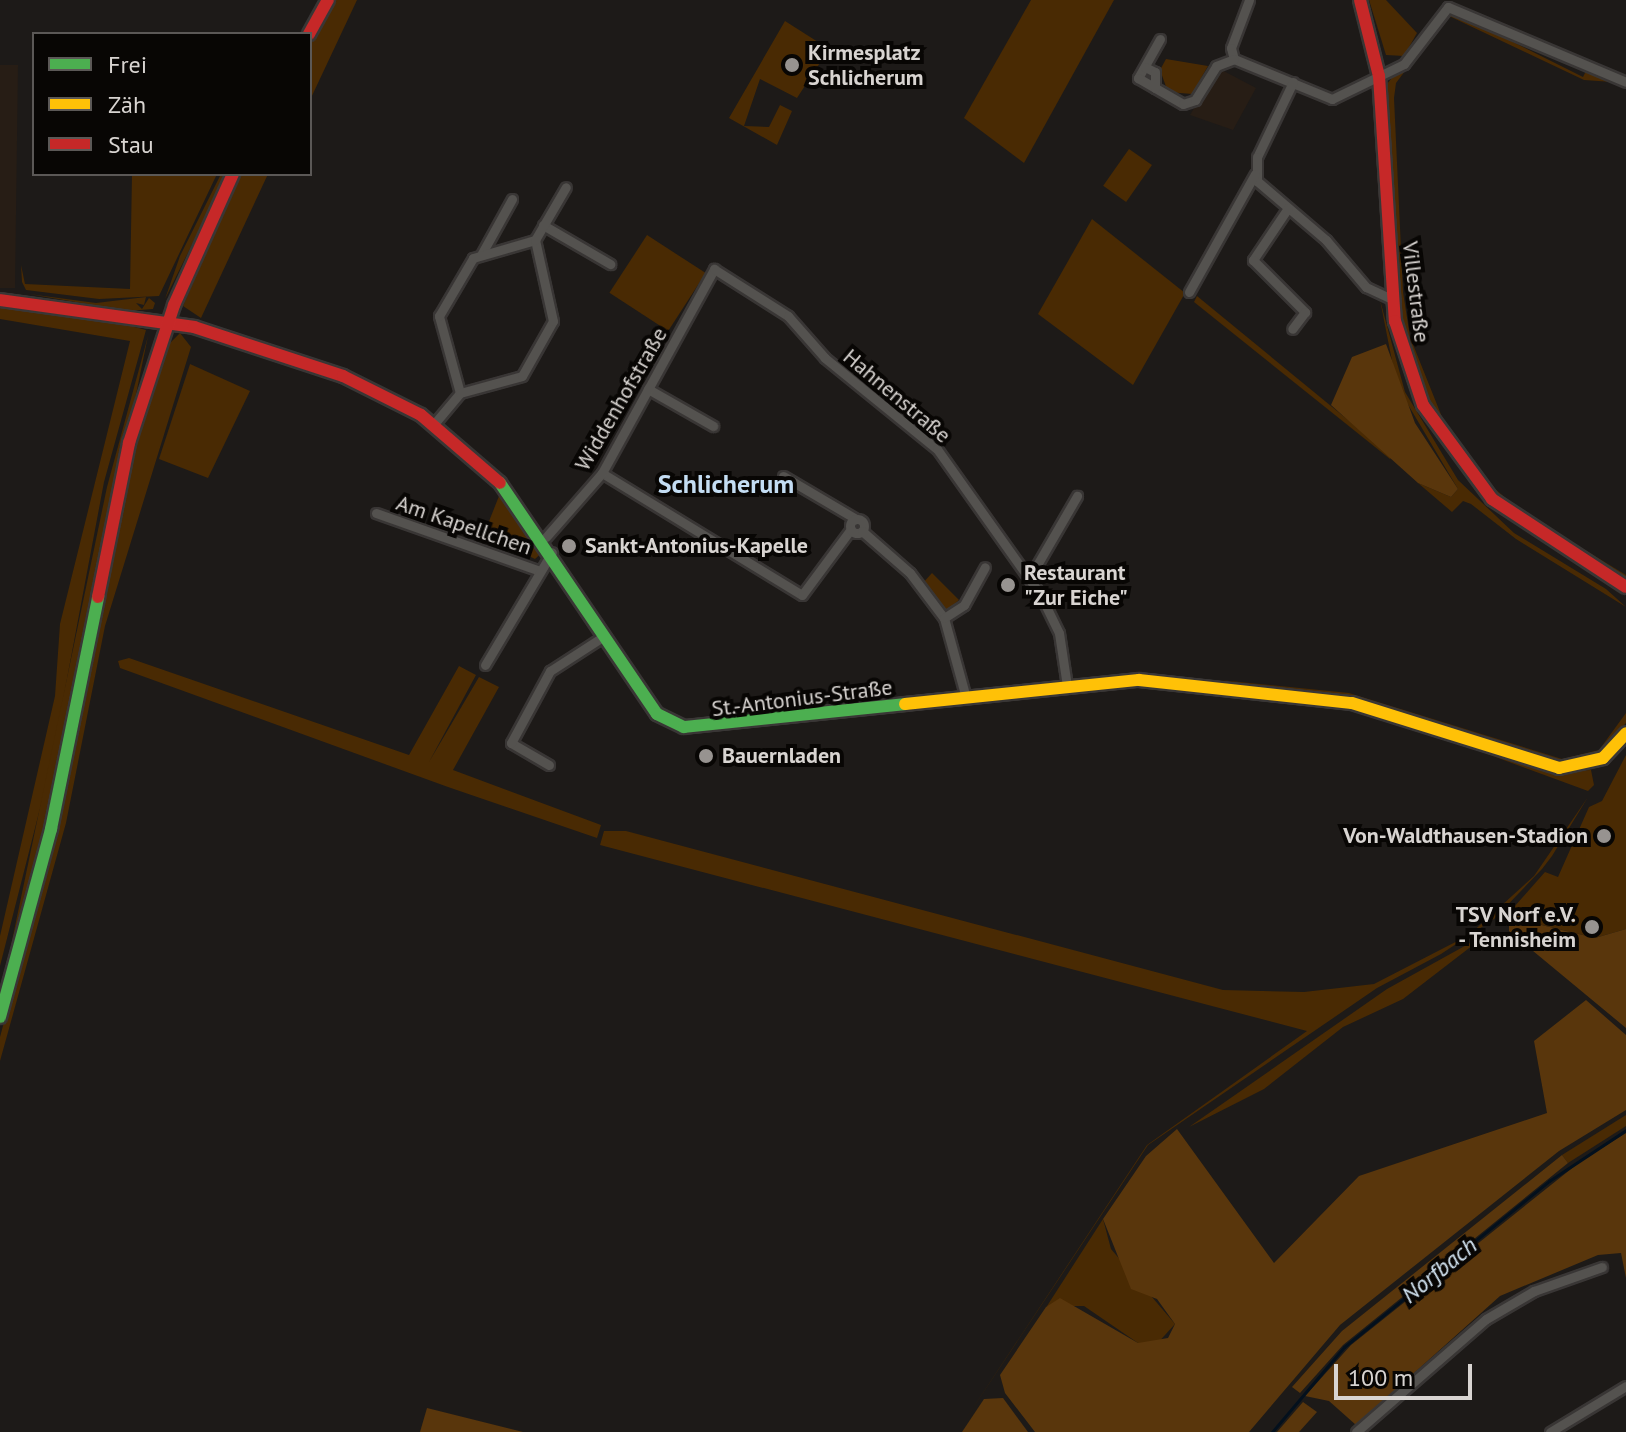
<!DOCTYPE html>
<html>
<head>
<meta charset="utf-8">
<style>
  body { margin:0 }
  #map { position:relative; width:1626px; height:1432px; overflow:hidden; background:#1d1a18; font-family:"PT Sans",sans-serif }
  div>[style] { position:absolute }
  [style*='--x'] { left:calc(var(--x)*1px); top:calc(var(--y)*1px); width:calc(var(--w)*1px); rotate:calc(var(--a)*1deg) }
  .built>* { inset:0; background:#271d15 }
  .green>* { inset:0; background:#492a03; transform-origin:0 0 }
  .forest>* { inset:0; background:#59360c }
  .stream>* { height:3px; margin:-1.5px; padding:0 1.5px; transform-origin:1.5px; border-radius:1.5px; background:#03101d }
  .roads { filter:drop-shadow(2px 0 #393635) drop-shadow(-2px 0 #393635) drop-shadow(0 2px #393635) drop-shadow(0 -2px #393635) }
  .street>* { height:9px; margin:-4.5px; padding:0 4.5px; transform-origin:4.5px; border-radius:4.5px; background:#54524f }
  .street>.ring { margin:-4.5px; padding:0; box-sizing:content-box; background:none; border:9px solid #54524f; border-radius:50% }
  .fast>* { height:12px; margin:-6px; padding:0 6px; transform-origin:6px; border-radius:6px; background:#4caf50 }
  .slow>* { height:12px; margin:-6px; padding:0 6px; transform-origin:6px; border-radius:6px; background:#ffc107 }
  .jam>* { height:12px; margin:-6px; padding:0 6px; transform-origin:6px; border-radius:6px; background:#c62828 }
  .dots>* { width:22px; height:22px; translate:-50% -50%; box-sizing:border-box; border:4px solid #080604; border-radius:50% }
  span { translate:-50% -50%; white-space:nowrap; text-align:center; line-height:1.15; -webkit-text-stroke:8px #080604; paint-order:stroke }
  .poi-label { font-size:22px; color:#d8d4d1; font-weight:700 }
  .left { translate:0 -50%; text-align:left }
  .right { translate:-100% -50%; text-align:right }
  .street-label { font-size:22px; color:#d8d4d1 }
  .water-label { font-size:24px; color:#d4e5f3; font-style:italic }
  .quarter-label { font-size:26px; color:#c4ddf3; font-weight:700 }
  .legend { position:absolute; left:32px; top:32px; width:280px; height:144px; box-sizing:border-box; background:#080604; border:2px solid #5b5856; margin:0; padding:10px 14px; list-style:none; font-size:24px; color:#d8d4d1 }
  .legend li { display:flex; align-items:center; gap:16px; height:40px }
  .legend b { width:40px; border:2px solid #5b5856 }
  .scale { position:absolute; left:1334px; top:1364px; width:138px; height:36px; box-sizing:border-box; border:4px solid #d8d4d1; border-top:0; padding-left:10px; font-size:24px; line-height:28px; white-space:nowrap; color:#d8d4d1; -webkit-text-stroke:6px #080604; paint-order:stroke }
</style>
</head>
<body>
<div id="map">
  <div class="built">
    <div style="clip-path:polygon(0 65px,18px 65px,15px 288px,0 288px)"></div>
    <div style="clip-path:polygon(1218px 68px,1256px 88px,1233px 130px,1190px 115px)"></div>
  </div>
  <div class="green">
    <div style="clip-path:polygon(335px 0,357px 0,310px 100px,310px 44px)"></div>
    <div style="clip-path:polygon(1031px 0,1114px 0,1024px 163px,964px 118px)"></div>
    <div style="clip-path:polygon(1369px 0,1386px 0,1417px 33px,1404px 56px,1386px 55px)"></div>
    <div style="clip-path:polygon(1449px 10px,1583px 77px,1587px 69px,1626px 83px,1584px 80px,1447px 15px,1396px 83px,1394px 98px,1403px 292px,1410px 337px,1442px 417px,1485px 480px,1518px 509px,1626px 575px,1626px 580px,1538px 530px,1482px 483px,1436px 420px,1407px 349px,1395px 280px,1386px 85px)"></div>
    <div style="clip-path:polygon(785px 21px,829px 49px,797px 98px,760px 79px,744px 126px,769px 127px,780px 105px,792px 111px,777px 145px,729px 118px)"></div>
    <div style="clip-path:polygon(1166px 59px,1208px 66px,1192px 94px,1168px 92px,1160px 70px)"></div>
    <div style="left:1129px;top:149px;width:28px;height:45px;rotate:35deg"></div>
    <div style="clip-path:polygon(132px 174px,217px 174px,159px 296px,99px 299px,26px 290px,22px 282px,21px 265px,25px 284px,130px 289px)"></div>
    <div style="clip-path:polygon(221px 174px,227px 174px,165px 299px,180px 256px)"></div>
    <div style="clip-path:polygon(240px 174px,268px 174px,201px 318px,183px 306px)"></div>
    <div style="clip-path:polygon(1092px 219px,1185px 293px,1133px 385px,1038px 314px)"></div>
    <div style="left:647px;top:235px;width:70px;height:69px;rotate:33deg"></div>
    <div style="clip-path:polygon(29px 294px,96px 303px,146px 297px,144px 305px,136px 303px,142px 309px,149px 298px,155px 303px,153px 309px,127px 311px)"></div>
    <div style="clip-path:polygon(1197px 296px,1392px 456px,1390px 459px,1194px 302px)"></div>
    <div style="clip-path:polygon(1380px 300px,1405px 392px,1458px 480px,1514px 533px,1606px 589px,1626px 607px,1516px 539px,1471px 504px,1463px 501px,1452px 512px,1418px 483px,1451px 497px,1458px 489px,1397px 386px)"></div>
    <div style="clip-path:polygon(0 305px,73px 311px,146px 330px,104px 482px,50px 769px,0 966px,0 936px,55px 696px,60px 624px,130px 341px,0 319px)"></div>
    <div style="clip-path:polygon(180px 333px,191px 347px,105px 626px,66px 823px,0 1061px,0 1037px,67px 787px,133px 452px,169px 344px)"></div>
    <div style="clip-path:polygon(148px 336px,55px 788px,0 998px,107px 487px)"></div>
    <div style="clip-path:polygon(190px 364px,250px 391px,208px 478px,159px 459px)"></div>
    <div style="clip-path:polygon(501px 491px,546px 549px,535px 559px,484px 534px)"></div>
    <div style="clip-path:polygon(932px 573px,959px 600px,944px 614px,922px 584px)"></div>
    <div style="clip-path:polygon(129px 658px,409px 755px,459px 666px,476px 675px,429px 762px,479px 677px,499px 687px,453px 770px,601px 825px,597px 838px,448px 787px,120px 668px,118px 661px)"></div>
    <div style="clip-path:polygon(1220px 680px,1349px 693px,1562px 759px,1599px 750px,1626px 713px,1626px 723px,1598px 754px,1557px 763px,1368px 702px)"></div>
    <div style="clip-path:polygon(1471px 748px,1551px 772px,1591px 770px,1594px 785px,1588px 791px)"></div>
    <div style="clip-path:polygon(1626px 755px,1626px 929px,1595px 938px,1506px 916px,1545px 872px,1558px 877px,1589px 807px,1602px 801px)"></div>
    <div style="clip-path:polygon(1588px 797px,1552px 856px,1542px 869px,1494px 919px,1441px 954px,1377px 988px,1148px 1145px,957px 1432px,1147px 1145px,1307px 1031px,600px 845px,604px 831px,626px 831px,1223px 990px,1304px 992px,1374px 984px,1469px 935px,1534px 876px)"></div>
    <div style="clip-path:polygon(1490px 932px,1403px 999px,1343px 1027px,1264px 1089px,1189px 1127px,1387px 989px)"></div>
    <div style="clip-path:polygon(1626px 1115px,1626px 1126px,1568px 1163px,1562px 1155px)"></div>
    <div style="clip-path:polygon(1103px 1219px,1111px 1249px,1175px 1324px,1155px 1346px,1138px 1343px,1084px 1306px,1047px 1306px)"></div>
  </div>
  <div class="forest">
    <div style="clip-path:polygon(1386px 344px,1415px 423px,1458px 489px,1451px 497px,1418px 483px,1331px 405px,1352px 357px)"></div>
    <div style="clip-path:polygon(1509px 917px,1595px 938px,1626px 929px,1626px 1028px,1509px 931px)"></div>
    <div style="clip-path:polygon(1586px 1000px,1626px 1035px,1626px 1110px,1559px 1151px,1340px 1325px,1249px 1432px,1035px 1432px,1005px 1393px,1000px 1375px,1046px 1307px,1060px 1298px,1138px 1343px,1168px 1338px,1175px 1324px,1157px 1299px,1131px 1289px,1103px 1219px,1146px 1156px,1177px 1129px,1274px 1263px,1359px 1176px,1547px 1113px,1534px 1041px)"></div>
    <div style="clip-path:polygon(1626px 1133px,1626px 1278px,1621px 1253px,1598px 1255px,1500px 1296px,1356px 1425px,1329px 1401px,1305px 1396px,1351px 1345px,1581px 1161px)"></div>
    <div style="clip-path:polygon(1562px 1155px,1568px 1163px,1343px 1345px,1300px 1393px,1292px 1387px,1342px 1331px)"></div>
    <div style="clip-path:polygon(1003px 1398px,1028px 1432px,962px 1432px,984px 1399px)"></div>
    <div style="clip-path:polygon(1303px 1402px,1317px 1412px,1299px 1432px,1277px 1432px)"></div>
    <div style="clip-path:polygon(427px 1408px,523px 1432px,420px 1432px)"></div>
  </div>
  <div class="stream">
    <div style="--x:1272;--y:1432;--w:111;--a:-49.7"></div>
    <div style="--x:1344;--y:1347;--w:264;--a:-39"></div>
    <div style="--x:1549;--y:1181;--w:92;--a:-33.5"></div>
  </div>
  <div class="roads">
    <div class="street">
      <div style="--x:1249;--y:0;--w:51;--a:110.6"></div>
      <div style="--x:1231;--y:48;--w:11;--a:75"></div>
      <div style="--x:1234;--y:59;--w:106;--a:22.2"></div>
      <div style="--x:1332;--y:99;--w:80;--a:-25.9"></div>
      <div style="--x:1404;--y:64;--w:72;--a:-52.3"></div>
      <div style="--x:1448;--y:7;--w:193;--a:22.8"></div>
      <div style="--x:1160;--y:39;--w:45;--a:119.4"></div>
      <div style="--x:1138;--y:78;--w:52;--a:30"></div>
      <div style="--x:1183;--y:104;--w:13;--a:-18"></div>
      <div style="--x:1195;--y:100;--w:40;--a:-58"></div>
      <div style="--x:1216;--y:66;--w:19;--a:-21"></div>
      <div style="--x:1145;--y:67;--w:11;--a:27"></div>
      <div style="--x:1155;--y:72;--w:16;--a:90"></div>
      <div style="--x:1293;--y:82;--w:83;--a:115.6"></div>
      <div style="--x:1257;--y:157;--w:24;--a:90"></div>
      <div style="--x:1257;--y:181;--w:91;--a:40.5"></div>
      <div style="--x:1326;--y:240;--w:62;--a:49.6"></div>
      <div style="--x:1366;--y:287;--w:29;--a:25"></div>
      <div style="--x:1288;--y:208;--w:63;--a:123.9"></div>
      <div style="--x:1253;--y:260;--w:74;--a:45"></div>
      <div style="--x:1305;--y:312;--w:21;--a:127"></div>
      <div style="--x:543;--y:225;--w:78;--a:30.2"></div>
      <div style="--x:481;--y:255;--w:64;--a:-61"></div>
      <div style="--x:1189;--y:292;--w:135;--a:-60.8"></div>
      <div style="--x:648;--y:389;--w:75;--a:29.6"></div>
      <div style="--x:460;--y:393;--w:80;--a:-105.3"></div>
      <div style="--x:439;--y:316;--w:67;--a:-59.6"></div>
      <div style="--x:473;--y:258;--w:65;--a:-16.2"></div>
      <div style="--x:434;--y:424;--w:40;--a:-50"></div>
      <div style="--x:460;--y:393;--w:64;--a:-15.3"></div>
      <div style="--x:522;--y:376;--w:63;--a:-60.6"></div>
      <div style="--x:553;--y:321;--w:83;--a:-102.5"></div>
      <div style="--x:535;--y:240;--w:61;--a:-59.7"></div>
      <div style="--x:602;--y:473;--w:234;--a:31.4"></div>
      <div style="--x:802;--y:595;--w:82;--a:-53.4"></div>
      <div style="--x:783;--y:476;--w:85;--a:30.5"></div>
      <div style="--x:376;--y:513;--w:174;--a:19.5"></div>
      <div class="ring" style="left:850px;top:519px;width:5px;height:5px"></div>
      <div style="--x:862;--y:531;--w:64;--a:41.2"></div>
      <div style="--x:910;--y:573;--w:56;--a:52.9"></div>
      <div style="--x:944;--y:618;--w:83;--a:74.6"></div>
      <div style="--x:546;--y:537;--w:85;--a:-48.8"></div>
      <div style="--x:602;--y:473;--w:233;--a:-61.2"></div>
      <div style="--x:714;--y:269;--w:88;--a:32.4"></div>
      <div style="--x:788;--y:316;--w:56;--a:48.6"></div>
      <div style="--x:825;--y:358;--w:144;--a:39.1"></div>
      <div style="--x:937;--y:449;--w:178;--a:54.6"></div>
      <div style="--x:1040;--y:594;--w:43;--a:64"></div>
      <div style="--x:1059;--y:633;--w:54;--a:81.4"></div>
      <div style="--x:1030;--y:577;--w:94;--a:-59.9"></div>
      <div style="--x:944;--y:618;--w:24;--a:-33"></div>
      <div style="--x:964;--y:605;--w:43;--a:-61.1"></div>
      <div style="--x:485;--y:665;--w:131;--a:-59.3"></div>
      <div style="--x:549;--y:765;--w:44;--a:-149.9"></div>
      <div style="--x:511;--y:743;--w:82;--a:-61.6"></div>
      <div style="--x:550;--y:671;--w:64;--a:-32.9"></div>
      <div style="--x:1356;--y:1432;--w:172;--a:-41"></div>
      <div style="--x:1486;--y:1319;--w:56;--a:-30.3"></div>
      <div style="--x:1534;--y:1291;--w:72;--a:-19.4"></div>
      <div style="--x:1550;--y:1432;--w:89;--a:-31.2"></div>
    </div>
    <div class="fast">
      <div style="--x:500;--y:483;--w:279;--a:55.8"></div>
      <div style="--x:657;--y:714;--w:30;--a:26"></div>
      <div style="--x:684;--y:727;--w:222;--a:-5.9"></div>
      <div style="--x:0;--y:1017;--w:195;--a:-74.8"></div>
      <div style="--x:51;--y:829;--w:237;--a:-78.5"></div>
    </div>
    <div class="slow">
      <div style="--x:905;--y:704;--w:235;--a:-5.9"></div>
      <div style="--x:1139;--y:680;--w:214;--a:6.2"></div>
      <div style="--x:1352;--y:703;--w:217;--a:17.4"></div>
      <div style="--x:1559;--y:768;--w:45;--a:-12.8"></div>
      <div style="--x:1603;--y:758;--w:34;--a:-47"></div>
    </div>
    <div class="jam">
      <div style="--x:1360;--y:0;--w:78;--a:76"></div>
      <div style="--x:1379;--y:76;--w:246;--a:86.3"></div>
      <div style="--x:1395;--y:321;--w:89;--a:71.6"></div>
      <div style="--x:1423;--y:405;--w:117;--a:53.7"></div>
      <div style="--x:1492;--y:499;--w:160;--a:33.3"></div>
      <div style="--x:309;--y:34;--w:39;--a:-61"></div>
      <div style="--x:0;--y:300;--w:196;--a:7.9"></div>
      <div style="--x:194;--y:327;--w:157;--a:18.2"></div>
      <div style="--x:343;--y:376;--w:87;--a:26.6"></div>
      <div style="--x:421;--y:415;--w:104;--a:40.7"></div>
      <div style="--x:98;--y:597;--w:157;--a:-78.6"></div>
      <div style="--x:129;--y:443;--w:145;--a:-71.9"></div>
      <div style="--x:174;--y:305;--w:144;--a:-65.8"></div>
    </div>
  </div>
  <div class="dots">
    <div style="left:792px;top:65px;background:#979390"></div>
    <div style="left:569px;top:546px;background:#979390"></div>
    <div style="left:1008px;top:585px;background:#979390"></div>
    <div style="left:706px;top:756px;background:#979390"></div>
    <div style="left:1604px;top:836px;background:#979390"></div>
    <div style="left:1592px;top:927px;background:#979390"></div>
  </div>
  <div class="poi-label">
    <span class="left" style="left:808px;top:65px">Kirmesplatz<br>Schlicherum</span>
    <span class="left" style="left:585px;top:546px">Sankt-Antonius-Kapelle</span>
    <span class="left" style="left:1024px;top:585px">Restaurant<br>"Zur Eiche"</span>
    <span class="left" style="left:722px;top:756px">Bauernladen</span>
    <span class="right" style="left:1588px;top:836px">Von-Waldthausen-Stadion</span>
    <span class="right" style="left:1576px;top:927px">TSV Norf e.V.<br>- Tennisheim</span>
  </div>
  <div class="street-label">
    <span style="left:1416px;top:292px;rotate:83deg">Villestraße</span>
    <span style="left:897px;top:396px;rotate:40deg">Hahnenstraße</span>
    <span style="left:621px;top:399px;rotate:-60deg">Widdenhofstraße</span>
    <span style="left:464px;top:525px;rotate:19deg">Am Kapellchen</span>
    <span style="left:802px;top:698px;rotate:-7deg">St.-Antonius-Straße</span>
  </div>
  <div class="water-label">
    <span style="left:1439px;top:1270px;rotate:-39deg">Norfbach</span>
  </div>
  <div class="quarter-label">
    <span style="left:726px;top:484px">Schlicherum</span>
  </div>
  <ul class="legend">
  <li><b style="height:10px;background:#4caf50"></b>Frei</li>
  <li><b style="height:10px;background:#ffc107"></b>Zäh</li>
  <li><b style="height:10px;background:#c62828"></b>Stau</li>
  </ul>
  <div class="scale">100 m</div>
</div>
</body>
</html>
